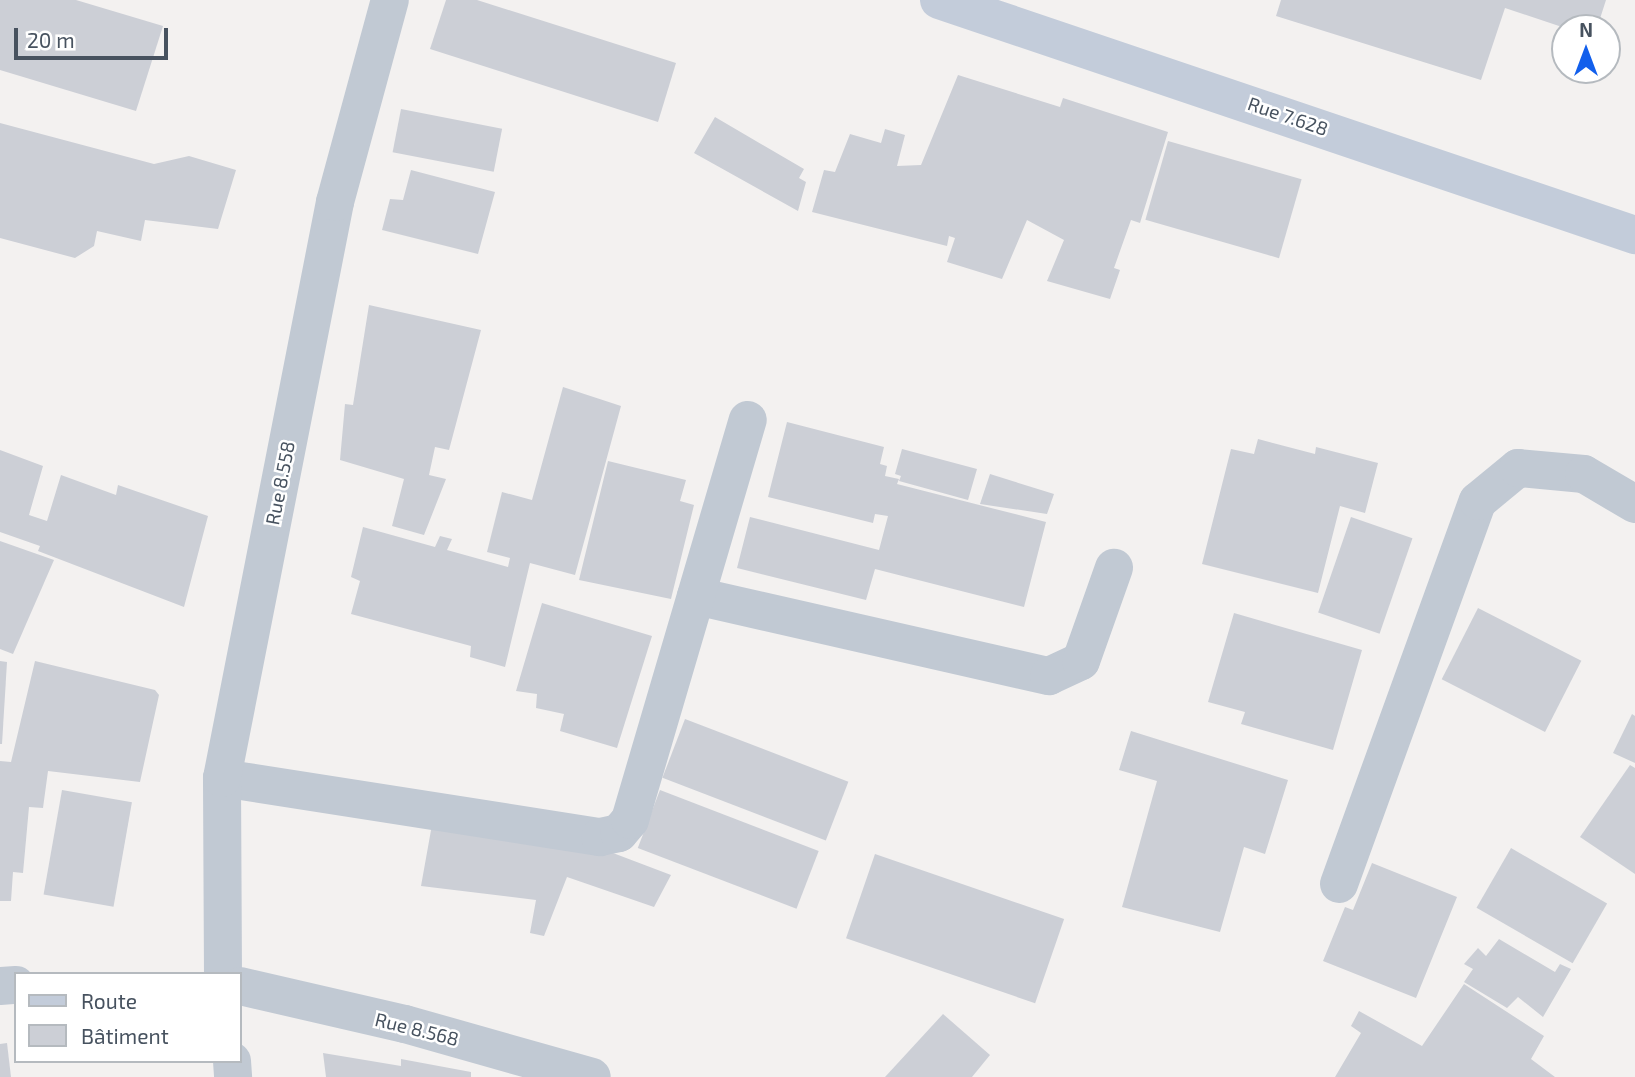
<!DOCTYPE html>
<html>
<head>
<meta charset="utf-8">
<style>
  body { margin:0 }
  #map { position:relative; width:1635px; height:1077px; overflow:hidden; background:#f3f1f0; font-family:"Exo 2",sans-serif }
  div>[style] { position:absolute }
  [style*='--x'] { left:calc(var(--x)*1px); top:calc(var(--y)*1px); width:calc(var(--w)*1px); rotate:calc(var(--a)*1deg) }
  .building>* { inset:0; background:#cccfd6; transform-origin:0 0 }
  .street>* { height:38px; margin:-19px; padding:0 19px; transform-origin:19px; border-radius:19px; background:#c1c9d3 }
  .secondary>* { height:38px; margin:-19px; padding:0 19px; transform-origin:19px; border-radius:19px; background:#c3ccda }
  span { translate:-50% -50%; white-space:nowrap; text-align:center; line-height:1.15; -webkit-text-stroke:5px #fff; paint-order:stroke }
  .street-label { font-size:19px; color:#47525f }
  .legend { position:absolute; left:14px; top:972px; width:228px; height:91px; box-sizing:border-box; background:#fff; border:2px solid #b5babf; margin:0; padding:9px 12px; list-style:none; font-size:21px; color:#47525f }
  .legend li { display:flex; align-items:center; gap:14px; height:35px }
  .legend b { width:35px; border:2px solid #b5babf }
  .north { position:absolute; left:1551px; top:14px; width:70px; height:70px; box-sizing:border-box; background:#fff; border:2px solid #b5babf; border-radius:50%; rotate:0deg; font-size:19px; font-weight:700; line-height:28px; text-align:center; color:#47525f }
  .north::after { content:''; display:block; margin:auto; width:24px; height:32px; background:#125fec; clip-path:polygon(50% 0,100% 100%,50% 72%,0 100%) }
  .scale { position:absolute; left:14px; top:28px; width:154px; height:32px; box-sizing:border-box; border:4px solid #47525f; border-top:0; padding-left:9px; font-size:21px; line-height:24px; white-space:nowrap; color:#47525f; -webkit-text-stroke:5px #fff; paint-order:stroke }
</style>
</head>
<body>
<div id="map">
  <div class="building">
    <div style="clip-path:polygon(0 0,76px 0,163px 26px,136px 111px,0 70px)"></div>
    <div style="clip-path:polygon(446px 0,477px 0,676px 63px,658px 122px,430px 49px)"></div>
    <div style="clip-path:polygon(1281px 0,1606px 0,1597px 28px,1565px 28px,1505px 8px,1481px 80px,1276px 16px)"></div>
    <div style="clip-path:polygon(958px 75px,1060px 107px,1063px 98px,1168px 132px,1140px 223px,1131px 220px,1114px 268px,1120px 270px,1110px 299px,1047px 281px,1064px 240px,1027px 220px,1002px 279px,947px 262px,955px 238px,949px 236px,947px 246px,812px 212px,824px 170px,835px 172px,850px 134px,881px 143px,885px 129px,905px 135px,897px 166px,921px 165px)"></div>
    <div style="left:401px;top:109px;width:103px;height:44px;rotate:11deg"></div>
    <div style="clip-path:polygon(715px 117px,804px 169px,799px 178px,806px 182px,798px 211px,694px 153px)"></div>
    <div style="clip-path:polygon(0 123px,154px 164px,189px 156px,236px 170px,218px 229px,145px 220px,141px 241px,97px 231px,94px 246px,75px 258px,0 238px)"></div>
    <div style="left:1168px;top:141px;width:139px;height:82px;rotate:16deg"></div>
    <div style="clip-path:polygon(411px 170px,495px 192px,478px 254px,382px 230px,390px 199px,403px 200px)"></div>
    <div style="clip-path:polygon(369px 305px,481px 330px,449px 450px,435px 447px,429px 475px,446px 479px,424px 535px,392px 526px,404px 479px,340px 460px,345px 404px,353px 405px)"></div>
    <div style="clip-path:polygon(563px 387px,621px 406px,575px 575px,530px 563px,505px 667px,470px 657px,471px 646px,351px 614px,360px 581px,351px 577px,363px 527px,435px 547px,440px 536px,452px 539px,447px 550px,508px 567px,510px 558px,487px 552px,502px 492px,532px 500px)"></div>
    <div style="clip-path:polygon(787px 422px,884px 447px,880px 464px,887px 466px,885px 476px,899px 479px,897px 484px,1046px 522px,1024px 607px,875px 569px,866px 600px,737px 568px,750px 517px,879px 550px,888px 516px,875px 514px,873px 523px,768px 497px)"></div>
    <div style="clip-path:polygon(1258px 439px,1315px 454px,1316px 447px,1378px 463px,1365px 513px,1340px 506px,1318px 593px,1202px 564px,1231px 449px,1254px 454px)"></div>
    <div style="clip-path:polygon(902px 449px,977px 469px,968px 500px,899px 481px,901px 476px,895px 474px)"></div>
    <div style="clip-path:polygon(0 450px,43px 466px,29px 515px,47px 521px,61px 475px,116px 495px,118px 485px,208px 516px,184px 607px,38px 551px,40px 546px,0 532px)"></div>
    <div style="clip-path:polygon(608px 461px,686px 480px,680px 501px,694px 505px,671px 599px,579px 580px)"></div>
    <div style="clip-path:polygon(990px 474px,1054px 494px,1047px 514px,980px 504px)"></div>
    <div style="left:1351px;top:517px;width:65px;height:101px;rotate:19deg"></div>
    <div style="clip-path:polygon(0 541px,54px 560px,13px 654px,0 649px)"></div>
    <div style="clip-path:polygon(542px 603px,652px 636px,617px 748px,560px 731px,564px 714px,536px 708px,537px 694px,516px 691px)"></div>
    <div style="left:1478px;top:608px;width:116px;height:80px;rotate:27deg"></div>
    <div style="clip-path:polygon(1234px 613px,1362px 650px,1333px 750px,1241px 724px,1245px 712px,1208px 702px)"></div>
    <div style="clip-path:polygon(0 661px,7px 662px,2px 744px,0 744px)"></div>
    <div style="clip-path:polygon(35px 661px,155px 690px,159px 695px,140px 782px,48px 771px,43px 808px,29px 807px,23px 873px,13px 872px,11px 901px,0 901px,0 761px,11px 762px)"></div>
    <div style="clip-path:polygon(1632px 714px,1635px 716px,1635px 763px,1613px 753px)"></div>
    <div style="left:685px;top:719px;width:175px;height:63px;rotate:21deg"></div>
    <div style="clip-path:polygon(1131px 731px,1288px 780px,1265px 854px,1244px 847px,1220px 932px,1122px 907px,1157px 781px,1119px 770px)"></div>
    <div style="clip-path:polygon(1630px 765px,1635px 768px,1635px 874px,1580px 837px)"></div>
    <div style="left:62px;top:790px;width:71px;height:106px;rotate:10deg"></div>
    <div style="left:660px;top:790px;width:170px;height:62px;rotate:21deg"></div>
    <div style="clip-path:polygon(433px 819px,576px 839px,671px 875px,654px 907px,567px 877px,544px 936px,530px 933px,536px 900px,421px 886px)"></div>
    <div style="left:1511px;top:848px;width:111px;height:69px;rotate:30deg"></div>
    <div style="left:875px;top:854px;width:200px;height:89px;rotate:19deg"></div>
    <div style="clip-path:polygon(1372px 863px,1457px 897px,1416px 998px,1323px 961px,1345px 907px,1353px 910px)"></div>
    <div style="clip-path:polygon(1499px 939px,1555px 972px,1560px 964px,1571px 969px,1543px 1017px,1518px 997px,1507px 1008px,1464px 982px,1473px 969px,1464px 964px,1478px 948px,1486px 956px)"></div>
    <div style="clip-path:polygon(1464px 984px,1544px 1036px,1531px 1059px,1555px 1077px,1335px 1077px,1361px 1033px,1351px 1026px,1359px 1011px,1422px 1046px)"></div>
    <div style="clip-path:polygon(943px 1014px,990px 1055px,972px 1077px,885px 1077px)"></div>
    <div style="clip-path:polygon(7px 1043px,11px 1077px,0 1077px,0 1044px)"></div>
    <div style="clip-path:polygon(323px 1053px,401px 1066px,401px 1059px,471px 1072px,471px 1077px,326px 1077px)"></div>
  </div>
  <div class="street">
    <div style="--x:696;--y:596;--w:362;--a:12.8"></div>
    <div style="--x:1049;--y:676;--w:35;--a:-25"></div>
    <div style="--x:1081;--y:661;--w:99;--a:-70.5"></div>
    <div style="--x:222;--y:778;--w:383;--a:8.9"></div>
    <div style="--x:600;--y:837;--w:19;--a:-12"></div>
    <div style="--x:619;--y:833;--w:17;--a:-50"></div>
    <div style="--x:630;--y:820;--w:417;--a:-73.6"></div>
    <div style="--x:1339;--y:884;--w:407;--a:-70.1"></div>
    <div style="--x:1478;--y:501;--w:52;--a:-39.5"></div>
    <div style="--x:1518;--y:468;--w:66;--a:5.2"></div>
    <div style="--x:1584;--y:474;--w:59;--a:30.5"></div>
    <div style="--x:223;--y:974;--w:196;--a:-90.3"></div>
    <div style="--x:222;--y:778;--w:587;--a:-78.9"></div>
    <div style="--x:335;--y:202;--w:209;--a:-74.8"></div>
    <div style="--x:0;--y:986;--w:16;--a:-4"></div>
    <div style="--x:240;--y:986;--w:169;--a:13"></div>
    <div style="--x:405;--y:1024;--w:194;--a:15.8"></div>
    <div style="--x:232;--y:1061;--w:16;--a:86"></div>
  </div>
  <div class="secondary">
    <div style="--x:939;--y:0;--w:735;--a:18.66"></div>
  </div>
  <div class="street-label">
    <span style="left:1288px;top:116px;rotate:19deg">Rue 7.628</span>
    <span style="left:280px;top:483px;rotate:-79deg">Rue 8.558</span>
    <span style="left:417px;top:1029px;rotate:14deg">Rue 8.568</span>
  </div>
  <ul class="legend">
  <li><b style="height:9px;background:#c3ccda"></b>Route</li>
  <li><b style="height:19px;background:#cccfd6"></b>Bâtiment</li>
  </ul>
  <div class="north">N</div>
  <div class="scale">20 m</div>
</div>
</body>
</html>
